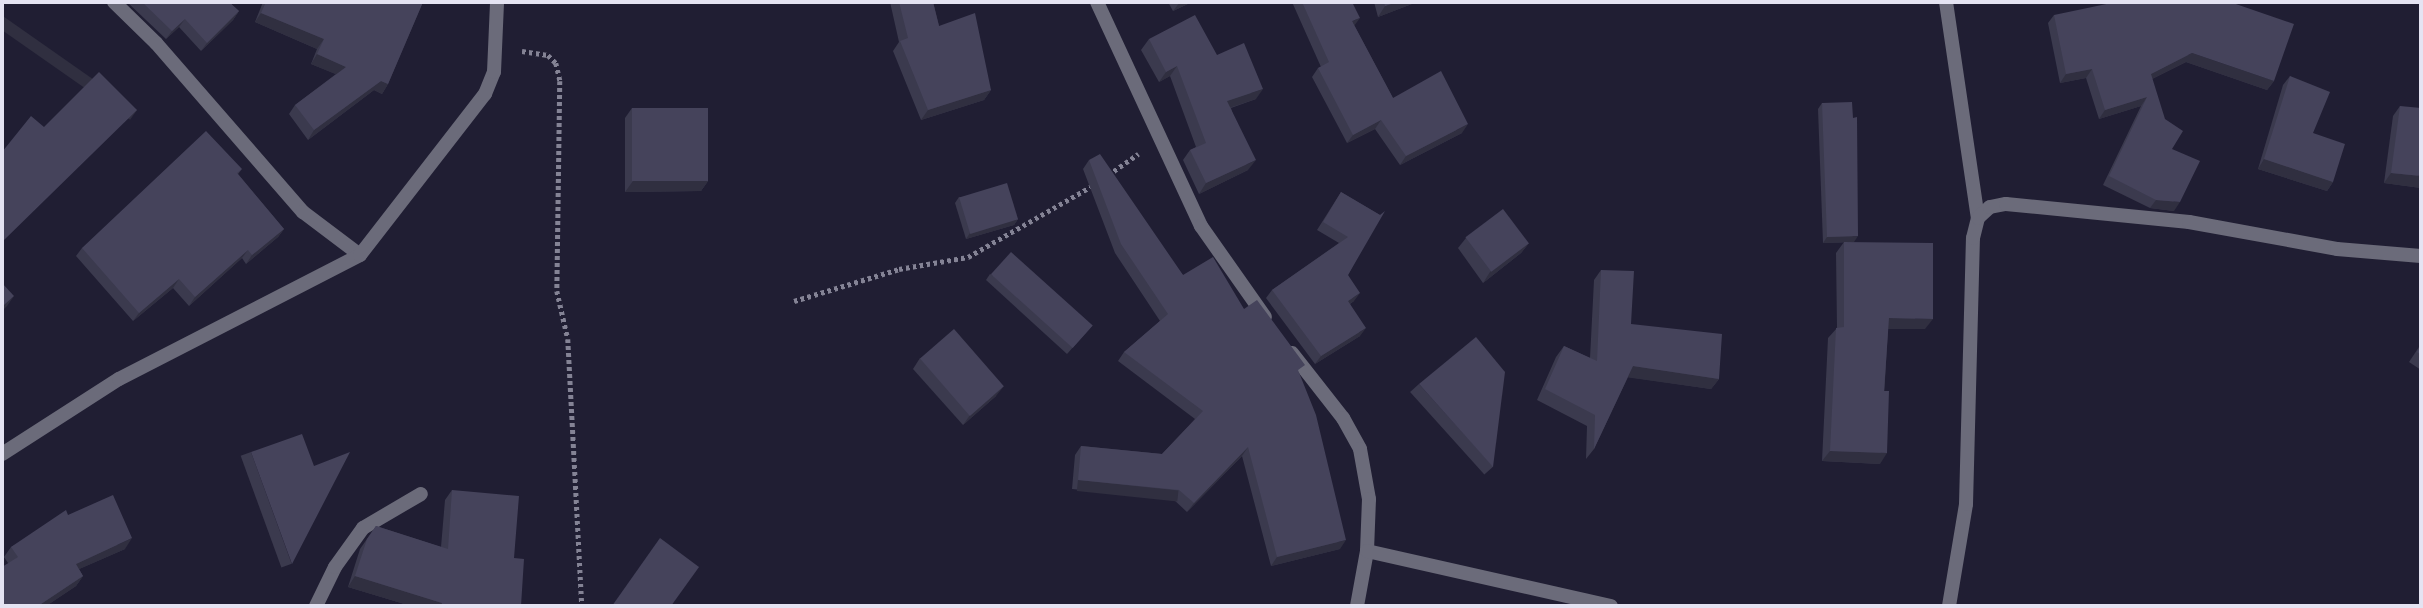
<!DOCTYPE html>
<html>
<head>
<meta charset="utf-8">
<style>
  body { margin:0 }
  #map { position:relative; width:2423px; height:608px; overflow:hidden; background:#201e33; font-family:Poppins,sans-serif }
  div>[style] { position:absolute }
  [style*='--x'] { left:calc(var(--x)*1px); top:calc(var(--y)*1px); width:calc(var(--w)*1px); rotate:calc(var(--a)*1deg) }
  .path>* { height:4.5px; margin-top:-2.25px; transform-origin:0; background:repeating-linear-gradient(90deg,#848395 0 3.5px,transparent 0 7px) }
  .minor>* { height:14px; margin:-7px; padding:0 7px; transform-origin:7px; border-radius:7px; background:#6b6b7a }
  .wall>* { inset:0; background:#3b3a4e; transform-origin:0 0 }
  .shaded-wall>* { inset:0; background:#302f40; transform-origin:0 0 }
  .building>* { inset:0; background:#45435b; transform-origin:0 0 }
  span { translate:-50% -50%; white-space:nowrap; text-align:center; line-height:1.15; -webkit-text-stroke:6px #201e33; paint-order:stroke }
  .frame { position:absolute; inset:0; border:4px solid #e4e3f2; pointer-events:none }
</style>
</head>
<body>
<div id="map">
  <div class="path">
    <div style="--x:522;--y:51;--w:26;--a:9"></div>
    <div style="--x:548;--y:55;--w:11;--a:45"></div>
    <div style="--x:556;--y:63;--w:18;--a:77"></div>
    <div style="--x:560;--y:81;--w:210;--a:90.8"></div>
    <div style="--x:557;--y:291;--w:49;--a:77.1"></div>
    <div style="--x:568;--y:339;--w:267;--a:87"></div>
    <div style="--x:1108;--y:175;--w:37;--a:-35"></div>
    <div style="--x:794;--y:301;--w:110;--a:-16.9"></div>
    <div style="--x:899;--y:269;--w:70;--a:-9.9"></div>
    <div style="--x:968;--y:257;--w:143;--a:-29.8"></div>
  </div>
  <div class="minor">
    <div style="--x:114;--y:2;--w:59;--a:44.3"></div>
    <div style="--x:156;--y:43;--w:224;--a:49"></div>
    <div style="--x:303;--y:212;--w:71;--a:37"></div>
    <div style="--x:1097;--y:2;--w:247;--a:65.1"></div>
    <div style="--x:1201;--y:226;--w:111;--a:54.9"></div>
    <div style="--x:1946;--y:2;--w:218;--a:81.6"></div>
    <div style="--x:1292;--y:353;--w:83;--a:51.9"></div>
    <div style="--x:1343;--y:418;--w:35;--a:61"></div>
    <div style="--x:1360;--y:449;--w:51;--a:79.8"></div>
    <div style="--x:1369;--y:499;--w:52;--a:92.2"></div>
    <div style="--x:1367;--y:551;--w:56;--a:100.3"></div>
    <div style="--x:2;--y:454;--w:139;--a:-32.7"></div>
    <div style="--x:119;--y:379;--w:271;--a:-27.2"></div>
    <div style="--x:360;--y:255;--w:204;--a:-52.2"></div>
    <div style="--x:485;--y:94;--w:24;--a:-68"></div>
    <div style="--x:494;--y:72;--w:70;--a:-87.5"></div>
    <div style="--x:1367;--y:551;--w:250;--a:12.7"></div>
    <div style="--x:316;--y:606;--w:43;--a:-64"></div>
    <div style="--x:335;--y:567;--w:48;--a:-54.3"></div>
    <div style="--x:363;--y:528;--w:67;--a:-30.4"></div>
    <div style="--x:1949;--y:606;--w:103;--a:-80.5"></div>
    <div style="--x:1966;--y:504;--w:266;--a:-88.5"></div>
    <div style="--x:1973;--y:238;--w:21;--a:-76"></div>
    <div style="--x:1978;--y:218;--w:16;--a:-43"></div>
    <div style="--x:1990;--y:207;--w:16;--a:-11"></div>
    <div style="--x:2006;--y:204;--w:184;--a:5.6"></div>
    <div style="--x:2189;--y:222;--w:150;--a:10.3"></div>
    <div style="--x:2337;--y:249;--w:84;--a:4.8"></div>
  </div>
  <div class="wall">
    <div style="clip-path:polygon(127px 2px,229px 2px,239px 11px,233px 20px,201px 51px,179px 27px,166px 39px)"></div>
    <div style="clip-path:polygon(263px 2px,423px 2px,388px 84px,382px 94px,374px 90px,308px 140px,289px 114px,295px 105px,336px 74px,311px 64px,317px 49px,255px 22px)"></div>
    <div style="clip-path:polygon(890px 2px,933px 2px,939px 26px,991px 90px,984px 100px,921px 120px,893px 51px,899px 42px)"></div>
    <div style="clip-path:polygon(1168px 2px,1192px 2px,1173px 11px)"></div>
    <div style="clip-path:polygon(1292px 2px,1352px 2px,1354px 25px,1393px 98px,1462px 133px,1400px 165px,1375px 129px,1347px 143px,1312px 77px,1318px 68px,1321px 67px)"></div>
    <div style="clip-path:polygon(1374px 2px,1417px 2px,1378px 17px)"></div>
    <div style="clip-path:polygon(2054px 15px,2274px 81px,2267px 90px,2186px 62px,2152px 79px,2172px 149px,2174px 211px,2150px 208px,2103px 185px,2141px 106px,2099px 119px,2086px 78px,2060px 83px,2048px 23px)"></div>
    <div style="clip-path:polygon(1149px 39px,1217px 55px,1256px 99px,1231px 108px,1248px 170px,1199px 194px,1183px 160px,1190px 150px,1196px 147px,1170px 76px,1159px 82px,1141px 50px)"></div>
    <div style="clip-path:polygon(2290px 76px,2333px 182px,2327px 191px,2258px 169px,2283px 85px)"></div>
    <div style="clip-path:polygon(1822px 103px,1854px 242px,1823px 243px,1818px 109px)"></div>
    <div style="clip-path:polygon(2400px 106px,2421px 188px,2384px 183px,2393px 116px)"></div>
    <div style="clip-path:polygon(632px 108px,708px 181px,701px 191px,625px 192px,625px 118px)"></div>
    <div style="clip-path:polygon(1089px 160px,1183px 275px,1244px 309px,1299px 373px,1340px 549px,1271px 566px,1242px 456px,1187px 512px,1173px 499px,1072px 489px,1075px 455px,1081px 446px,1162px 454px,1195px 419px,1118px 361px,1124px 352px,1160px 321px,1115px 253px,1083px 169px)"></div>
    <div style="clip-path:polygon(242px 169px,238px 174px,284px 229px,278px 237px,246px 264px,242px 258px,189px 306px,173px 288px,133px 321px,76px 256px,82px 248px)"></div>
    <div style="clip-path:polygon(1341px 192px,1380px 215px,1348px 275px,1354px 301px,1350px 304px,1360px 336px,1315px 364px,1266px 298px,1272px 290px,1339px 243px,1317px 230px)"></div>
    <div style="clip-path:polygon(959px 197px,1018px 219px,1014px 225px,966px 239px,955px 203px)"></div>
    <div style="clip-path:polygon(1466px 238px,1529px 243px,1521px 253px,1483px 283px,1458px 248px)"></div>
    <div style="clip-path:polygon(1844px 242px,1925px 329px,1888px 329px,1880px 464px,1822px 461px,1828px 338px,1837px 328px,1836px 253px)"></div>
    <div style="clip-path:polygon(1601px 270px,1631px 324px,1719px 379px,1711px 389px,1628px 377px,1594px 449px,1586px 459px,1587px 426px,1537px 400px,1556px 357px,1564px 346px,1590px 358px,1594px 280px)"></div>
    <div style="clip-path:polygon(990px 274px,1092px 326px,1067px 354px,986px 280px)"></div>
    <div style="clip-path:polygon(2421px 344px,2421px 370px,2409px 362px)"></div>
    <div style="clip-path:polygon(920px 358px,996px 396px,963px 425px,913px 369px)"></div>
    <div style="left:1419px;top:384px;width:111px;height:12px;rotate:48deg"></div>
    <div style="left:251px;top:452px;width:119px;height:11px;rotate:70deg"></div>
    <div style="clip-path:polygon(452px 490px,514px 558px,521px 606px,411px 606px,348px 587px,360px 549px,376px 526px,441px 547px,445px 500px)"></div>
    <div style="clip-path:polygon(68px 515px,125px 549px,79px 569px,83px 576px,76px 586px,46px 606px,2px 606px,8px 563px,4px 557px,11px 547px)"></div>
  </div>
  <div class="shaded-wall">
    <div style="clip-path:polygon(1180px 2px,1192px 2px,1173px 11px)"></div>
    <div style="clip-path:polygon(1397px 2px,1417px 2px,1378px 17px,1385px 6px)"></div>
    <div style="clip-path:polygon(239px 11px,233px 20px,201px 51px,207px 43px)"></div>
    <div style="clip-path:polygon(261px 13px,324px 39px,317px 49px,255px 22px)"></div>
    <div style="clip-path:polygon(1360px 18px,1354px 26px,1352px 21px)"></div>
    <div style="clip-path:polygon(185px 19px,179px 27px,166px 39px,172px 31px)"></div>
    <div style="clip-path:polygon(2192px 53px,2274px 81px,2267px 90px,2186px 62px,2144px 83px,2151px 74px)"></div>
    <div style="clip-path:polygon(317px 54px,346px 67px,340px 76px,311px 64px)"></div>
    <div style="clip-path:polygon(1177px 66px,1170px 76px,1159px 82px,1166px 72px)"></div>
    <div style="clip-path:polygon(2092px 69px,2086px 78px,2060px 83px,2066px 74px)"></div>
    <div style="clip-path:polygon(381px 81px,388px 84px,382px 94px,374px 90px,308px 140px,314px 130px)"></div>
    <div style="clip-path:polygon(1263px 89px,1256px 99px,1220px 111px,1227px 101px)"></div>
    <div style="clip-path:polygon(991px 90px,984px 100px,921px 120px,928px 110px)"></div>
    <div style="clip-path:polygon(2147px 97px,2141px 106px,2099px 119px,2105px 110px)"></div>
    <div style="left:137px;top:110px;width:12px;height:189px;rotate:125deg"></div>
    <div style="clip-path:polygon(1381px 120px,1375px 129px,1347px 143px,1353px 135px)"></div>
    <div style="clip-path:polygon(1468px 124px,1462px 133px,1400px 165px,1406px 156px)"></div>
    <div style="clip-path:polygon(2264px 159px,2333px 182px,2327px 191px,2258px 169px)"></div>
    <div style="clip-path:polygon(1256px 160px,1248px 170px,1199px 194px,1206px 183px)"></div>
    <div style="clip-path:polygon(2391px 173px,2421px 176px,2421px 188px,2384px 183px)"></div>
    <div style="clip-path:polygon(633px 181px,708px 181px,701px 191px,625px 192px)"></div>
    <div style="clip-path:polygon(2156px 200px,2180px 202px,2174px 211px,2150px 208px)"></div>
    <div style="clip-path:polygon(1018px 219px,1014px 225px,966px 239px,970px 233px)"></div>
    <div style="clip-path:polygon(284px 229px,278px 237px,246px 264px,252px 255px)"></div>
    <div style="clip-path:polygon(1858px 236px,1854px 242px,1823px 243px,1827px 237px)"></div>
    <div style="clip-path:polygon(1529px 243px,1521px 253px,1483px 283px,1490px 272px)"></div>
    <div style="clip-path:polygon(248px 250px,242px 258px,189px 306px,195px 297px)"></div>
    <div style="clip-path:polygon(179px 279px,173px 288px,133px 321px,139px 313px)"></div>
    <div style="clip-path:polygon(1360px 293px,1354px 301px,1342px 309px,1348px 301px)"></div>
    <div style="clip-path:polygon(14px 296px,7px 306px,2px 311px,2px 307px)"></div>
    <div style="clip-path:polygon(1889px 318px,1933px 319px,1925px 329px,1882px 329px)"></div>
    <div style="clip-path:polygon(1366px 328px,1360px 336px,1315px 364px,1321px 356px)"></div>
    <div style="clip-path:polygon(1633px 366px,1719px 379px,1711px 389px,1625px 377px)"></div>
    <div style="clip-path:polygon(1004px 386px,996px 396px,963px 425px,970px 415px)"></div>
    <div style="clip-path:polygon(1248px 447px,1242px 456px,1187px 512px,1194px 503px)"></div>
    <div style="clip-path:polygon(1830px 451px,1887px 453px,1880px 464px,1822px 461px)"></div>
    <div style="left:1078px;top:480px;width:101px;height:11px;rotate:6deg"></div>
    <div style="clip-path:polygon(132px 538px,125px 549px,68px 574px,76px 564px)"></div>
    <div style="clip-path:polygon(1346px 540px,1340px 549px,1271px 566px,1277px 557px)"></div>
    <div style="clip-path:polygon(83px 576px,76px 586px,46px 606px,38px 606px)"></div>
    <div style="clip-path:polygon(355px 576px,442px 603px,440px 606px,411px 606px,348px 587px)"></div>
  </div>
  <div class="building">
    <div style="clip-path:polygon(142px 2px,229px 2px,239px 11px,207px 43px,185px 19px,172px 31px)"></div>
    <div style="clip-path:polygon(266px 2px,423px 2px,388px 84px,381px 81px,314px 130px,295px 105px,346px 67px,317px 54px,324px 39px,261px 13px)"></div>
    <div style="clip-path:polygon(899px 2px,933px 2px,939px 26px,975px 13px,991px 90px,928px 110px,900px 41px,908px 38px)"></div>
    <div style="clip-path:polygon(1302px 2px,1352px 2px,1360px 18px,1352px 21px,1393px 98px,1441px 71px,1468px 124px,1406px 156px,1381px 120px,1353px 135px,1318px 68px,1329px 62px)"></div>
    <div style="clip-path:polygon(1384px 2px,1397px 2px,1385px 6px)"></div>
    <div style="clip-path:polygon(2116px 2px,2230px 2px,2294px 24px,2274px 81px,2192px 53px,2151px 74px,2165px 119px,2183px 131px,2172px 149px,2200px 161px,2180px 202px,2156px 200px,2109px 176px,2147px 97px,2105px 110px,2092px 69px,2066px 74px,2054px 15px)"></div>
    <div style="clip-path:polygon(1195px 15px,1217px 55px,1244px 43px,1263px 89px,1227px 101px,1256px 160px,1206px 183px,1190px 150px,1206px 143px,1177px 66px,1166px 72px,1149px 39px)"></div>
    <div style="clip-path:polygon(99px 72px,137px 110px,2px 242px,2px 152px,31px 116px,44px 127px)"></div>
    <div style="clip-path:polygon(2290px 76px,2330px 92px,2313px 133px,2345px 144px,2333px 182px,2264px 159px)"></div>
    <div style="clip-path:polygon(1852px 102px,1853px 118px,1857px 117px,1858px 236px,1827px 237px,1822px 103px)"></div>
    <div style="clip-path:polygon(2400px 106px,2421px 108px,2421px 176px,2391px 173px)"></div>
    <div style="left:632px;top:108px;width:76px;height:73px"></div>
    <div style="clip-path:polygon(206px 131px,242px 169px,237px 173px,284px 229px,252px 255px,248px 250px,195px 297px,179px 279px,139px 313px,82px 248px)"></div>
    <div style="clip-path:polygon(1100px 154px,1183px 275px,1213px 257px,1244px 309px,1257px 300px,1305px 365px,1298px 370px,1316px 415px,1346px 540px,1277px 557px,1248px 447px,1194px 503px,1179px 490px,1078px 480px,1081px 446px,1162px 454px,1203px 411px,1124px 352px,1168px 314px,1121px 244px,1089px 160px)"></div>
    <div style="left:1007px;top:183px;width:38px;height:50px;rotate:73deg"></div>
    <div style="clip-path:polygon(1341px 192px,1380px 215px,1385px 211px,1348px 275px,1360px 293px,1348px 301px,1366px 328px,1321px 356px,1272px 290px,1348px 237px,1323px 222px)"></div>
    <div style="left:1503px;top:209px;width:43px;height:47px;rotate:53deg"></div>
    <div style="clip-path:polygon(1844px 242px,1933px 243px,1933px 319px,1889px 318px,1884px 391px,1889px 391px,1887px 453px,1830px 451px,1836px 328px,1844px 327px)"></div>
    <div style="left:1011px;top:252px;width:110px;height:30px;rotate:42deg"></div>
    <div style="clip-path:polygon(1601px 270px,1634px 271px,1631px 324px,1722px 334px,1719px 379px,1633px 366px,1594px 449px,1595px 415px,1545px 389px,1564px 346px,1597px 361px)"></div>
    <div style="clip-path:polygon(2px 283px,14px 296px,2px 307px)"></div>
    <div style="left:954px;top:329px;width:76px;height:45px;rotate:49deg"></div>
    <div style="clip-path:polygon(1476px 337px,1505px 372px,1493px 467px,1419px 384px)"></div>
    <div style="clip-path:polygon(2421px 345px,2421px 355px,2417px 352px)"></div>
    <div style="clip-path:polygon(302px 434px,314px 466px,350px 452px,292px 564px,251px 452px)"></div>
    <div style="clip-path:polygon(452px 490px,519px 496px,514px 558px,524px 559px,521px 606px,442px 606px,442px 603px,355px 576px,367px 539px,376px 526px,448px 549px)"></div>
    <div style="clip-path:polygon(113px 495px,132px 538px,76px 564px,83px 576px,38px 606px,2px 606px,2px 567px,18px 557px,11px 547px,66px 510px,68px 515px)"></div>
    <div style="clip-path:polygon(660px 538px,699px 567px,671px 606px,612px 606px)"></div>
  </div>
  <div class="frame"></div>
</div>
</body>
</html>
